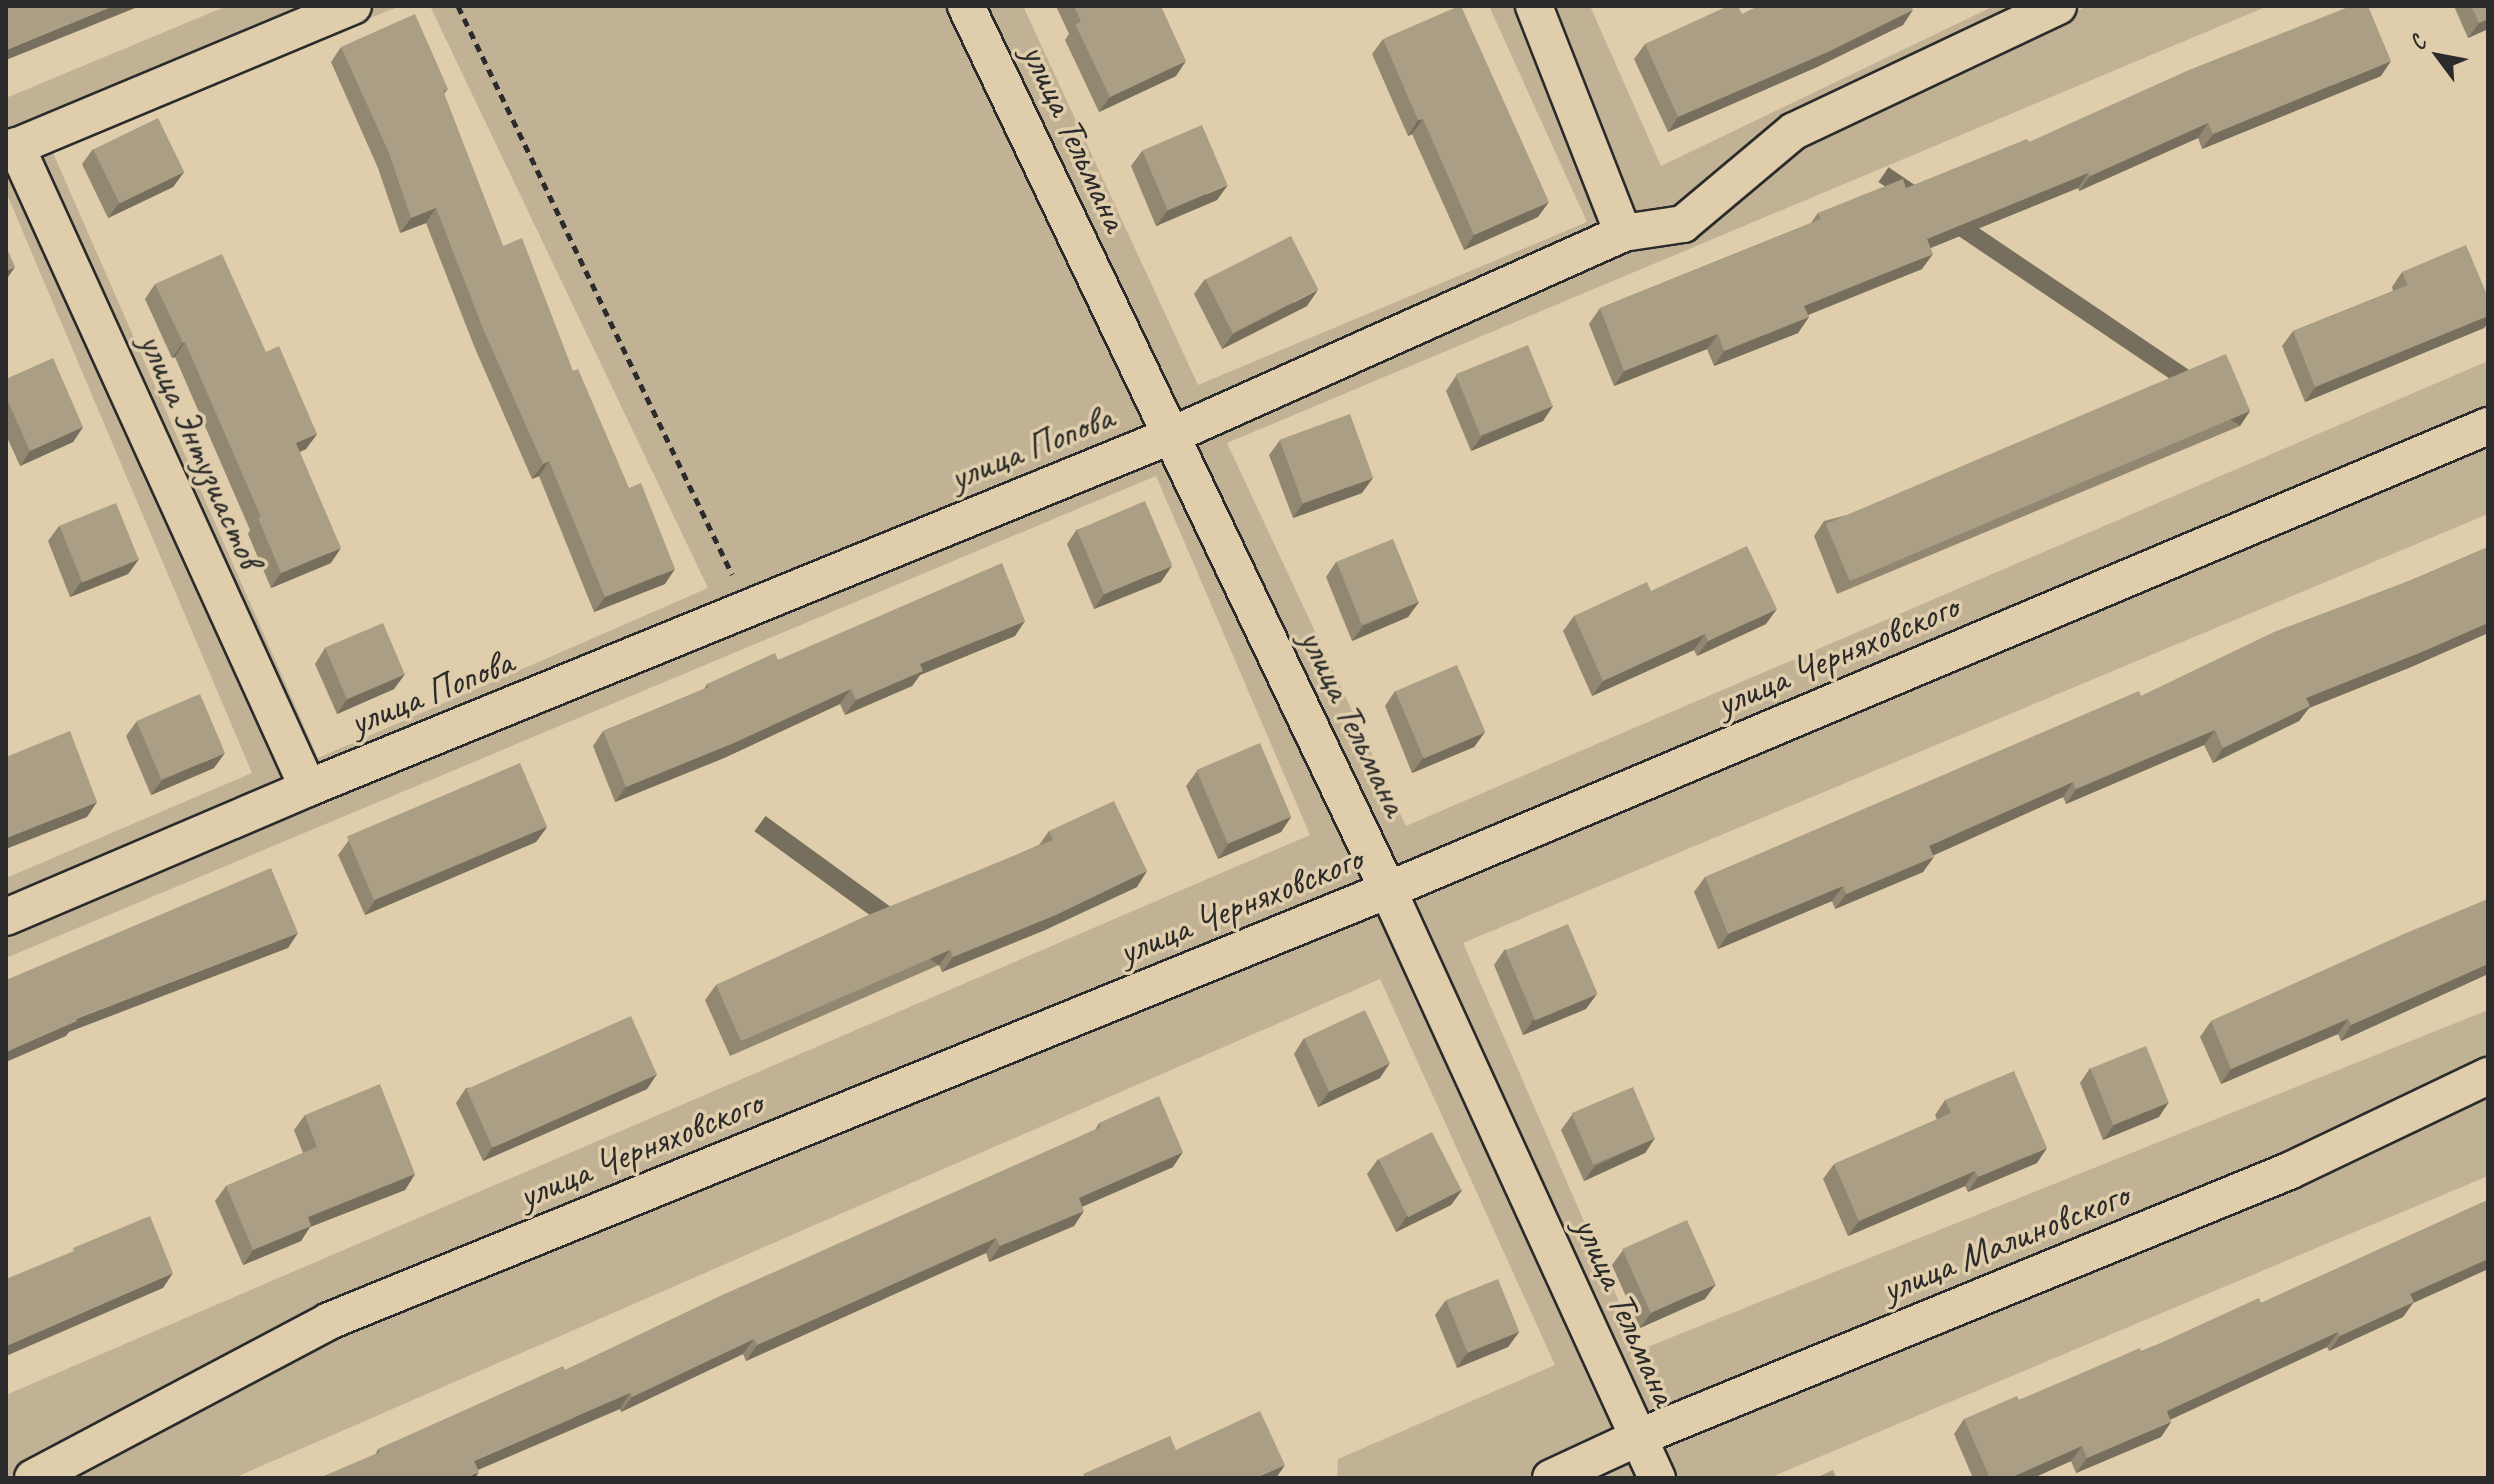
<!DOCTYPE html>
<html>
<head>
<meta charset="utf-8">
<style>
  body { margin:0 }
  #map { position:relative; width:2494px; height:1484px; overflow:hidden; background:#dfcdab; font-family:Caveat,sans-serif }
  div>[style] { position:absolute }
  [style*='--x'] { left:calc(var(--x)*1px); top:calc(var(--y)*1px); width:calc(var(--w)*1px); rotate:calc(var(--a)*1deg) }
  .green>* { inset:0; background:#c1b296 }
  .path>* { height:5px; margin-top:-2.5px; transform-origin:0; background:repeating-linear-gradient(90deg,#2b2b2b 0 8px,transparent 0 14px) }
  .roads { filter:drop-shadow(2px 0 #2b2b2b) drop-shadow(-2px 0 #2b2b2b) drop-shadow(0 2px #2b2b2b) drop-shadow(0 -2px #2b2b2b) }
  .street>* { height:36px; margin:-18px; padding:0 18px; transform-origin:18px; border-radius:18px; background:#dfcdab }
  .wall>* { inset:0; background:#928872 }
  .shaded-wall>* { inset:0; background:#776f5d; transform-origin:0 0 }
  .building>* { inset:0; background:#aa9e85; transform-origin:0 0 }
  span { translate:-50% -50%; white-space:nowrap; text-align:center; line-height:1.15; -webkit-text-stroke:7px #dfcdab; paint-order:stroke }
  .street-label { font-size:38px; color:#2b2b2b }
  .frame { position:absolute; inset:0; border:8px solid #2b2b2b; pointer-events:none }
  .north { position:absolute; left:2398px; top:16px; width:80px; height:80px; -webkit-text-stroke:6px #dfcdab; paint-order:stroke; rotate:302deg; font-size:22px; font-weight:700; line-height:32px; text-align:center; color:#2b2b2b }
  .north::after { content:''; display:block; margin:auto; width:28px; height:36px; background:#2b2b2b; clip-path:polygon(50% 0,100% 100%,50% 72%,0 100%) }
</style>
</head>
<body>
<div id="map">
  <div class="green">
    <div style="clip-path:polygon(227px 6px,331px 6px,6px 142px,6px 98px)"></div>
    <div style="clip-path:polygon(372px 6px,400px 6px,50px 146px,318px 758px,708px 588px,430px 6px,951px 6px,1145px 409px,1146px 428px,311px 779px,28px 147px)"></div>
    <div style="clip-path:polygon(975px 6px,1023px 6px,1198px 385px,1587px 222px,1489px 6px,1525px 6px,1606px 229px,1195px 410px,1179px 410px)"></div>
    <div style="clip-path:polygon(1538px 6px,1590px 6px,1661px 166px,1994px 6px,2033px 6px,1677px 217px,1637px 222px)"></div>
    <div style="clip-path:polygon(2087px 6px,2268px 6px,1227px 443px,1406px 826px,2488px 361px,2488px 412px,1404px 869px,1385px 861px,1193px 441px,1625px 243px,1801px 142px)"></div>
    <div style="clip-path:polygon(6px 159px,298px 786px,6px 909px,6px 878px,252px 773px,6px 192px)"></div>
    <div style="clip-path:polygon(2488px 436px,2488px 514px,1463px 943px,1640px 1350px,2488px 1010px,2488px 1063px,2286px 1161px,1649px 1419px,1404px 909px,1420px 887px)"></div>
    <div style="clip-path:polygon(1158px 455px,1170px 460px,1367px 875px,1356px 894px,328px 1311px,6px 1478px,6px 1395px,1310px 835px,1156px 476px,6px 958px,6px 927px)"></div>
    <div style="clip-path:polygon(1366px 912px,1389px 921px,1617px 1424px,1611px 1438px,1526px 1478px,1337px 1478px,1338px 1459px,1555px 1365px,1380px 979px,234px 1478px,55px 1478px,336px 1329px)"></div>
    <div style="clip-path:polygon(2488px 1086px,2488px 1176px,1769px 1478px,1666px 1478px,1654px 1450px)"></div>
    <div style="clip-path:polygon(1622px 1461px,1638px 1467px,1644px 1478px,1585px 1478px)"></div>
  </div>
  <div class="path">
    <div style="--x:458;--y:6;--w:631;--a:64.25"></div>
  </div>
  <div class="roads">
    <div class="street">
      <div style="--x:966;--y:6;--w:980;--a:64.48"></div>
      <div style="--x:1388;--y:890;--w:647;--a:65.42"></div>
      <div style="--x:1534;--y:6;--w:244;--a:68.6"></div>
      <div style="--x:16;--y:146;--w:705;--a:65.54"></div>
      <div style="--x:6;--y:151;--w:376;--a:-22.7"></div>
      <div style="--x:6;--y:917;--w:328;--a:-23.1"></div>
      <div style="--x:308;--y:788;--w:931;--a:-22.21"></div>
      <div style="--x:1170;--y:436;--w:496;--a:-24.1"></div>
      <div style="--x:1623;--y:233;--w:61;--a:-8.5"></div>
      <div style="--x:1683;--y:224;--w:145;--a:-40"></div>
      <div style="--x:1794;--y:131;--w:292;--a:-25.3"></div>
      <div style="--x:33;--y:1478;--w:335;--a:-27.9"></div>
      <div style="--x:329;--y:1321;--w:1143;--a:-22.15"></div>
      <div style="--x:1388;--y:890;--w:1194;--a:-22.87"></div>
      <div style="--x:1551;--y:1478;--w:95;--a:-24.9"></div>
      <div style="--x:1637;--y:1438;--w:705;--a:-22.27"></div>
      <div style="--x:2289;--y:1171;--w:221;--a:-25.5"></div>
    </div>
  </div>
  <div class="wall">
    <div style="clip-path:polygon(1056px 6px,1161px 6px,1176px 76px,1099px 112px,1065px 40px,1069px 34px)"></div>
    <div style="clip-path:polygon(2454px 6px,2488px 6px,2488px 29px,2468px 38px)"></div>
    <div style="clip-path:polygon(1912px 8px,1903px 25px,1817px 67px,1668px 132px,1634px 59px,1645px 44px,1742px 14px)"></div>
    <div style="clip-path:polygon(1383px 39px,1538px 217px,1464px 250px,1412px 134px,1408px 136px,1372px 54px)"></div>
    <div style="clip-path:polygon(341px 47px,448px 89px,444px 94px,503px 246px,573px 371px,665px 584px,594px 612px,539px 476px,532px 479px,474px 346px,426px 223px,400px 233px,378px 168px,331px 62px)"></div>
    <div style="clip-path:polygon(2381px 76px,2202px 149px,2198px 138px,2079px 191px,2078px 188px,1930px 248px,1922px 269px,1808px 315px,1809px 317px,1798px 333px,1714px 366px,1707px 349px,1614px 386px,1589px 324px,1600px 308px,1811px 223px,1818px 213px,1906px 188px,2029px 142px)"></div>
    <div style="clip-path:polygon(93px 149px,184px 172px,173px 187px,108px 218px,82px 164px)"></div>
    <div style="clip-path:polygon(1142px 151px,1217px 200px,1156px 226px,1131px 166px)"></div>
    <div style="clip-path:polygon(2402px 272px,2488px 297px,2488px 323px,2484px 328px,2305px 402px,2282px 346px,2293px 331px,2393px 291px,2392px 287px)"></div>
    <div style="clip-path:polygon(1205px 279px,1307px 306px,1222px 349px,1194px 294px)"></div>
    <div style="clip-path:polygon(155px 284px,266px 352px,317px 434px,306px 449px,300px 452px,331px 563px,271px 588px,248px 534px,250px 530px,175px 357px,172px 358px,145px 299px)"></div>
    <div style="clip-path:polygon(1456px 376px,1553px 406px,1543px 421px,1471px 451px,1446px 391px)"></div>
    <div style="clip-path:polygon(6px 379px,83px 427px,73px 442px,20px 466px,6px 435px)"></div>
    <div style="clip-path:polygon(2250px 411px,2240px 426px,1837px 594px,1814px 536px,1824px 521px)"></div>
    <div style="clip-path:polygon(1280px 440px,1362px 493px,1293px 518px,1269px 455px)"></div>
    <div style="clip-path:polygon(59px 526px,139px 559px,128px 574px,70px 597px,48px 541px)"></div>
    <div style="clip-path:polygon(1077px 529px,1161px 582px,1094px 609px,1067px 544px)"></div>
    <div style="clip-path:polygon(2488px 547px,2488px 633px,2411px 667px,2309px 708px,2299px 721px,2213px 763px,2204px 745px,2066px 804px,2063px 797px,1933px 855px,1923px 872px,1835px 909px,1832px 901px,1718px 949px,1694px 892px,1705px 877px,2141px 696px)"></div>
    <div style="clip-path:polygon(1336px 562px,1419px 602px,1408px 617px,1352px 641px,1326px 577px)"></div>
    <div style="clip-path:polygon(1651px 591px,1766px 624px,1697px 656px,1694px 650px,1592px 696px,1563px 631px,1574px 616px)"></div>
    <div style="clip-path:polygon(1015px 636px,920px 675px,912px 686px,845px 715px,840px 704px,724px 758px,615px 802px,593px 746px,603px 731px,704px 689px,707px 684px,778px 660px)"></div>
    <div style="clip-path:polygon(325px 648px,405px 674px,394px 689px,337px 714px,315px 664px)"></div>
    <div style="clip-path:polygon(1395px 691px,1485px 732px,1474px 747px,1412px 773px,1385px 706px)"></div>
    <div style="clip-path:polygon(137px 721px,214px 768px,151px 795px,126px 736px)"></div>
    <div style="clip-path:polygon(1197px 771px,1291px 817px,1281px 832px,1218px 859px,1186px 786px)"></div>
    <div style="clip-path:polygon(547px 827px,536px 842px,365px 915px,338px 855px,349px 840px)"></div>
    <div style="clip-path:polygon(1049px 831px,1137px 887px,1045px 930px,942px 972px,939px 965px,730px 1056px,705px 1000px,716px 985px,1039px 845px)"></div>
    <div style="clip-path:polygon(2488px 899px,2488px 974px,2341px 1041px,2338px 1034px,2221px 1084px,2200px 1037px,2211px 1021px)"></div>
    <div style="clip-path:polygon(1505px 949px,1586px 1009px,1523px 1035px,1494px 965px)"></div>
    <div style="clip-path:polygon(1304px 1038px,1380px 1078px,1318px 1107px,1294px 1054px)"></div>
    <div style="clip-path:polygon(2090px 1068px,2159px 1117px,2103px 1140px,2080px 1083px)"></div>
    <div style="clip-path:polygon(657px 1074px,647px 1089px,483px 1161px,456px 1103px,466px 1088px)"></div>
    <div style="clip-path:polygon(1945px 1100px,2037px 1163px,1968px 1192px,1965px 1186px,1848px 1236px,1823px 1179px,1834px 1164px,1937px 1120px,1935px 1115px)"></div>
    <div style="clip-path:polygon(305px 1115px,415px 1174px,405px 1190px,310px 1227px,301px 1241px,243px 1265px,215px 1201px,226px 1186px,303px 1153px,294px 1130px)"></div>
    <div style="clip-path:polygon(1572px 1115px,1655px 1138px,1645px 1153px,1584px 1181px,1561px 1130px)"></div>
    <div style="clip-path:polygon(1099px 1123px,1173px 1167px,1083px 1206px,1074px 1226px,989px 1262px,986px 1253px,746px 1361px,743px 1354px,621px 1412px,620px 1409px,375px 1455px,378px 1449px,565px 1370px,1095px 1130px)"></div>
    <div style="clip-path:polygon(1378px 1159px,1462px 1190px,1451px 1205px,1396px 1232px,1367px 1174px)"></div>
    <div style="clip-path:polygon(2488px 1200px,2488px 1269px,2413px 1303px,2403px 1317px,2329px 1351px,2327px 1347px,2170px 1420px,2171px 1422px,2161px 1437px,2076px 1473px,2071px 1461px,2033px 1478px,1973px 1478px,1954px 1434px,1964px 1419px,2019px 1400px,2261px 1303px)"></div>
    <div style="clip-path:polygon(1623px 1250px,1705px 1299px,1640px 1328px,1612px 1265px)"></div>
    <div style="clip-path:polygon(1446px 1300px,1519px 1332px,1508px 1347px,1457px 1368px,1435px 1315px)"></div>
  </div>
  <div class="shaded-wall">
    <div style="clip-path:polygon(113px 6px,140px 6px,6px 60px,6px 50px)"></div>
    <div style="clip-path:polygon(1913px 10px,1903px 25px,1817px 67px,1668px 132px,1678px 117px)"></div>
    <div style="clip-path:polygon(2488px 19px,2488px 29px,2468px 38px,2479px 23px)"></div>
    <div style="clip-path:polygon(1186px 61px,1176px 76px,1099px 112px,1110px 97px)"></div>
    <div style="clip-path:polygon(2391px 61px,2381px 76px,2202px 149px,2213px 134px)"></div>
    <div style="clip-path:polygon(1423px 119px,1412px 134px,1408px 136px,1418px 120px)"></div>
    <div style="clip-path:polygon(2208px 123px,2198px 138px,2079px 191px,2090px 176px)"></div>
    <div style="clip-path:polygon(184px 172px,173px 187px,108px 218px,119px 203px)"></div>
    <div style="clip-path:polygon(2088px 173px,2078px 188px,1916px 254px,1927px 239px)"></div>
    <div style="clip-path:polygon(1228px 185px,1217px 200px,1156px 226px,1167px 211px)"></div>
    <div style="clip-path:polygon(1549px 202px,1538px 217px,1464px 250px,1474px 235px)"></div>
    <div style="clip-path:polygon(436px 208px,426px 223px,400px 233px,411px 218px)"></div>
    <div style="clip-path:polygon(1933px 254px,1922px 269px,1793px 321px,1804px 306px)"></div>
    <div style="clip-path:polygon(15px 267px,6px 280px,6px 271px)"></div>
    <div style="clip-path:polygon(1318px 290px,1307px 306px,1222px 349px,1233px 334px)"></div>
    <div style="clip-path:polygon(2488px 316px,2488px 323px,2484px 328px,2305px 402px,2315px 387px)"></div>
    <div style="clip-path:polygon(1809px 317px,1798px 333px,1714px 366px,1724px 351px)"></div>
    <div style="clip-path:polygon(1718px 334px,1707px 349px,1614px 386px,1624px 371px)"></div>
    <div style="clip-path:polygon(185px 342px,175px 357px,172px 358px,183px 343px)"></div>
    <div style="clip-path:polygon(1553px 406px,1543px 421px,1471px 451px,1482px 436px)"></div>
    <div style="left:2250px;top:411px;width:18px;height:436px;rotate:124deg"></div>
    <div style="clip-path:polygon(83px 427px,73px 442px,20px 466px,30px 451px)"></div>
    <div style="clip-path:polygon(317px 434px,306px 449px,286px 458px,296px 443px)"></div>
    <div style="clip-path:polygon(549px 461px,539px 476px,532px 479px,543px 464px)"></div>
    <div style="clip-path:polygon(1373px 478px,1362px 493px,1293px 518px,1303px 503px)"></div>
    <div style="clip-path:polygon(341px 548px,331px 563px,271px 588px,281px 573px)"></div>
    <div style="clip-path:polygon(139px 559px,128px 574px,70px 597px,81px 582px)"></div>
    <div style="clip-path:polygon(1172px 566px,1161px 582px,1094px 609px,1104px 594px)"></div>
    <div style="clip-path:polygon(675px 569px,665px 584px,594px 612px,605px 597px)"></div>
    <div style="clip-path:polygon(1419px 602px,1408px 617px,1352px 641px,1363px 626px)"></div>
    <div style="clip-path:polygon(1777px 609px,1766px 624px,1697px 656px,1708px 641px)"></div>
    <div style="clip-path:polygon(1025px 621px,1015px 636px,920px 675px,912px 686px,845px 715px,856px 700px,920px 664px)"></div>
    <div style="clip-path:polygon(2488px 623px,2488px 633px,2411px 667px,2309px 708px,2299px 721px,2213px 763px,2223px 748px,2306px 698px)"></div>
    <div style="clip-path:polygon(1705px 634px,1694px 650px,1592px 696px,1603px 681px)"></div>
    <div style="clip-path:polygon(405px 674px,394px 689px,337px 714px,347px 699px)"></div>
    <div style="clip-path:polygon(851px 689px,840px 704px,724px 758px,615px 802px,626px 787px)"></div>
    <div style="clip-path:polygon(2215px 730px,2204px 745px,2066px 804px,2076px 789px)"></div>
    <div style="clip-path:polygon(1485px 732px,1474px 747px,1412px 773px,1423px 758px)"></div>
    <div style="clip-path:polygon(225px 753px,214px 768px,151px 795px,162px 780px)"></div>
    <div style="clip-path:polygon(2073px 782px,2063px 797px,1919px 862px,1929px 846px)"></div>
    <div style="clip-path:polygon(97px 802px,87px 817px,6px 849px,6px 838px)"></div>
    <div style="clip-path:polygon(1291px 817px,1281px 832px,1218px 859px,1228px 844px)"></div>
    <div style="clip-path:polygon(547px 827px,536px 842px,365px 915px,375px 900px)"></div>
    <div style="clip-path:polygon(1934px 857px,1923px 872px,1835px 909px,1846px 894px)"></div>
    <div style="clip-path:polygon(1147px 871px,1137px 887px,1045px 930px,942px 972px,953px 957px)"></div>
    <div style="clip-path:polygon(1843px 886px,1832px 901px,1718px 949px,1728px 934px)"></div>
    <div style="clip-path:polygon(298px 933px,288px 948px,69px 1032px,66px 1036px,6px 1062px,6px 1052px,76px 1019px)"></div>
    <div style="left:950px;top:950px;width:19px;height:228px;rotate:126deg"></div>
    <div style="clip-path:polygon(2488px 964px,2488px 974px,2341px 1041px,2351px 1025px)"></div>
    <div style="clip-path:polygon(1597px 994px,1586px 1009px,1523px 1035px,1533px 1020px)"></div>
    <div style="clip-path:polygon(2348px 1019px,2338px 1034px,2221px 1084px,2231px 1069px)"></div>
    <div style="clip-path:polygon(1390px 1063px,1380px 1078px,1318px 1107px,1329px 1092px)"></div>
    <div style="clip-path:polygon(657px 1074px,647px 1089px,483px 1161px,493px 1146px)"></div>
    <div style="clip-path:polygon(2169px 1102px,2159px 1117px,2103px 1140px,2114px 1125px)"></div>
    <div style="clip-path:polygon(1655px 1138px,1645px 1153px,1584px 1181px,1595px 1166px)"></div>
    <div style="clip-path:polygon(2047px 1148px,2037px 1163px,1968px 1192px,1978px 1177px)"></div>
    <div style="clip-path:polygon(1183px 1152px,1173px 1167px,1068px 1213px,1079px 1198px)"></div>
    <div style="clip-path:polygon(1975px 1171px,1965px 1186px,1848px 1236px,1859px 1221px)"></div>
    <div style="clip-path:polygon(415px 1174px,405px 1190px,310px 1227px,301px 1241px,243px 1265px,253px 1250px,308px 1217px)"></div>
    <div style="clip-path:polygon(1462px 1190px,1451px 1205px,1396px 1232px,1406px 1217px)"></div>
    <div style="clip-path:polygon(1084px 1211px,1074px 1226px,989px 1262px,1000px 1246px)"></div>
    <div style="clip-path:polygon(996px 1238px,986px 1253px,746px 1361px,757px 1345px)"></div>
    <div style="clip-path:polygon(2488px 1259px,2488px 1269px,2413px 1303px,2403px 1317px,2329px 1351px,2340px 1336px,2410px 1294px)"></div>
    <div style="clip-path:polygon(173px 1273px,163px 1288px,6px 1356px,6px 1346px)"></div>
    <div style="clip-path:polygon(1716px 1284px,1705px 1299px,1640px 1328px,1651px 1313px)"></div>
    <div style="clip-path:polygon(1519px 1332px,1508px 1347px,1457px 1368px,1467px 1353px)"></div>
    <div style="clip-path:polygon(2338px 1332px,2327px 1347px,2156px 1426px,2167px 1411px)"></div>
    <div style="clip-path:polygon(754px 1339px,743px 1354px,621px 1412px,632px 1397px)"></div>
    <div style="clip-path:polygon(630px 1393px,620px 1409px,464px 1476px,474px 1461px)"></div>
    <div style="clip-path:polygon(2171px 1422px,2161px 1437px,2076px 1473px,2087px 1458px)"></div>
    <div style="clip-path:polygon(2082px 1446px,2071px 1461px,2033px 1478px,2010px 1478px)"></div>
    <div style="clip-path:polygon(1285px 1465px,1276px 1478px,1255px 1478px)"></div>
    <div style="clip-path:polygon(479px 1472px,475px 1478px,465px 1478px)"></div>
  </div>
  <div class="building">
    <div style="clip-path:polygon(6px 6px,113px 6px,6px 50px)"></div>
    <div style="clip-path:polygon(1074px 6px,1161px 6px,1186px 61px,1110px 97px,1075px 24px,1081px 22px)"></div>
    <div style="clip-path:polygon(1459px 6px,1461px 6px,1549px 202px,1474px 235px,1423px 119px,1418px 120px,1383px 39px)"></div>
    <div style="clip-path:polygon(1728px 6px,1738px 6px,1742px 14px,1758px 6px,1911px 6px,1913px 10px,1828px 52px,1678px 117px,1645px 44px)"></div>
    <div style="clip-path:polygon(2351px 6px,2368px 6px,2391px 61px,2213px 134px,2208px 123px,2090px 176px,2088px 173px,1927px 239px,1933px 254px,1804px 306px,1809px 317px,1724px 351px,1718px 334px,1624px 371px,1600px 308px,1821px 219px,1818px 213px,1903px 179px,1906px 188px,2027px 139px,2029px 142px,2189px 70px)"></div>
    <div style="clip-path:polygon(2471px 6px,2488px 6px,2488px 19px,2479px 23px)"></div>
    <div style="clip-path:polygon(415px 14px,448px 89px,443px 91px,503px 246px,522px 238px,573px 371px,578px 369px,629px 488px,641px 483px,675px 569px,605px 597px,549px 461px,543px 464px,484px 331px,436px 208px,411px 218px,389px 153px,341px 47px)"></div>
    <div style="left:158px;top:118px;width:60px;height:72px;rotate:64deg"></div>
    <div style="left:1202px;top:125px;width:65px;height:65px;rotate:67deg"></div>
    <div style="left:1291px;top:236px;width:60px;height:96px;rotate:63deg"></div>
    <div style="clip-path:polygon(2466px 245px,2488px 297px,2488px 316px,2315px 387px,2293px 331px,2408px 285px,2402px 272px)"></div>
    <div style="clip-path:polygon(6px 246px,15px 267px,6px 271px)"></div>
    <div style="clip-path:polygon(222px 254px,266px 352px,279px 346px,317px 434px,296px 443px,341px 548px,281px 573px,258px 518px,261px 517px,185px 342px,183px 343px,155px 284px)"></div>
    <div style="left:1528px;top:345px;width:66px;height:78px;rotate:68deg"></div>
    <div style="left:2226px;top:354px;width:62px;height:435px;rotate:67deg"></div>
    <div style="clip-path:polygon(53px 358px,83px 427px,30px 451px,6px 397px,6px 379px)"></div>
    <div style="left:1350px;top:414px;width:68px;height:75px;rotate:70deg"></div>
    <div style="left:1145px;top:501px;width:70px;height:74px;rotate:67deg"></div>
    <div style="left:116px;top:503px;width:61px;height:61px;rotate:68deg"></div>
    <div style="left:1393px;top:539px;width:68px;height:61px;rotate:68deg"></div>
    <div style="clip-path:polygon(1747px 546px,1777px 609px,1708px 641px,1705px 634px,1603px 681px,1574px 616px,1647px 582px,1651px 591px)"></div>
    <div style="clip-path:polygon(2488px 547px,2488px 623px,2422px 652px,2306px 698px,2310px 706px,2223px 748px,2215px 730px,2076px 789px,2073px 782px,1929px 846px,1934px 857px,1846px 894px,1843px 886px,1728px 934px,1705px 877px,2139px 691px,2141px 696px,2274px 632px,2419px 577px)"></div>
    <div style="clip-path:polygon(1002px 563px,1025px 621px,920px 664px,923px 671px,856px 700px,851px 689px,734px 743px,626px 787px,603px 731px,709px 687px,707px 684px,775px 653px,778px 660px)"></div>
    <div style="left:383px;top:623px;width:56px;height:63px;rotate:67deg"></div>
    <div style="left:1457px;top:665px;width:73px;height:67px;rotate:67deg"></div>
    <div style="left:200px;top:694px;width:64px;height:69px;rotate:67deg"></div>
    <div style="clip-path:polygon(70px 731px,97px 802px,6px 838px,6px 757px)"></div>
    <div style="left:1260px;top:743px;width:80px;height:69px;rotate:67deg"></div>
    <div style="left:520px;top:763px;width:69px;height:188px;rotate:67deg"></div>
    <div style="clip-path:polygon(1114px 801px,1147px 871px,1056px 915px,953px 957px,950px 950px,741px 1041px,716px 985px,866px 916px,1053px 840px,1049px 831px)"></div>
    <div style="clip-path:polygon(271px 868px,298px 933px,76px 1019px,77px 1021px,6px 1052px,6px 980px)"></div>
    <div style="clip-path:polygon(2488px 899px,2488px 964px,2351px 1025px,2348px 1019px,2231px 1069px,2211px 1021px,2406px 933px)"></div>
    <div style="left:1568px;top:924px;width:76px;height:68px;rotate:67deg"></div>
    <div style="left:1365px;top:1010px;width:59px;height:67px;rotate:65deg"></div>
    <div style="left:631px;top:1016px;width:64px;height:180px;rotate:66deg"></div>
    <div style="left:2146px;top:1046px;width:61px;height:60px;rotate:68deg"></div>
    <div style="clip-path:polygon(2014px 1071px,2047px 1148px,1978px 1177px,1975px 1171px,1859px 1221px,1834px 1164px,1951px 1113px,1945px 1100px)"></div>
    <div style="clip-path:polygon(380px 1084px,415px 1174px,308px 1217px,311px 1226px,253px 1250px,226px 1186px,317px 1147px,305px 1115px)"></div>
    <div style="left:1633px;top:1087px;width:56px;height:67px;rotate:67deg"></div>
    <div style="clip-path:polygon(1159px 1096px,1183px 1152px,1079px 1198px,1084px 1211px,1000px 1246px,996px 1238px,757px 1345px,754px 1339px,632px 1397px,630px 1393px,474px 1461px,479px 1472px,465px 1478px,319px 1478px,380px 1452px,378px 1449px,563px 1366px,565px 1370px,720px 1296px,1101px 1127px,1099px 1123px)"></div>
    <div style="left:1432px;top:1132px;width:65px;height:60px;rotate:63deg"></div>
    <div style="clip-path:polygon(2488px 1200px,2488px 1259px,2410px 1294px,2414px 1302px,2340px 1336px,2338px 1332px,2167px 1411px,2171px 1422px,2087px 1458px,2082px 1446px,2010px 1478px,1990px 1478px,1964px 1419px,2017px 1396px,2019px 1400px,2140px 1348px,2141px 1352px,2259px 1298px,2261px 1303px)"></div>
    <div style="clip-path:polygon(150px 1216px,173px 1273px,6px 1346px,6px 1279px,74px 1251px,73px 1248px)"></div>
    <div style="left:1687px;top:1220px;width:70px;height:71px;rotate:66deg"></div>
    <div style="left:1498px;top:1279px;width:57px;height:56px;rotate:68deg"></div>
    <div style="clip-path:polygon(1260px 1411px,1285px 1465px,1255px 1478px,1083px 1478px,1085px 1477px,1083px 1474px,1170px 1436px,1176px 1450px)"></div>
    <div style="clip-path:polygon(1833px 1470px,1836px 1478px,1816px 1478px)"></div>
  </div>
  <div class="street-label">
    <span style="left:1075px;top:137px;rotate:65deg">улица Тельмана</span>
    <span style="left:1031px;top:447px;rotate:-22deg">улица Попова</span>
    <span style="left:201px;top:450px;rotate:66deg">улица Энтузиастов</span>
    <span style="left:1837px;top:655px;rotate:-23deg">улица Черняховского</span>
    <span style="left:431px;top:692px;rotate:-22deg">улица Попова</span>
    <span style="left:1354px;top:722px;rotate:64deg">улица Тельмана</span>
    <span style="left:1240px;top:905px;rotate:-22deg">улица Черняховского</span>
    <span style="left:640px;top:1149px;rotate:-22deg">улица Черняховского</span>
    <span style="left:2005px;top:1242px;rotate:-22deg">улица Малиновского</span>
    <span style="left:1626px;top:1311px;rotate:66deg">улица Тельмана</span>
  </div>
  <div class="frame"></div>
  <div class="north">С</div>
</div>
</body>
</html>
